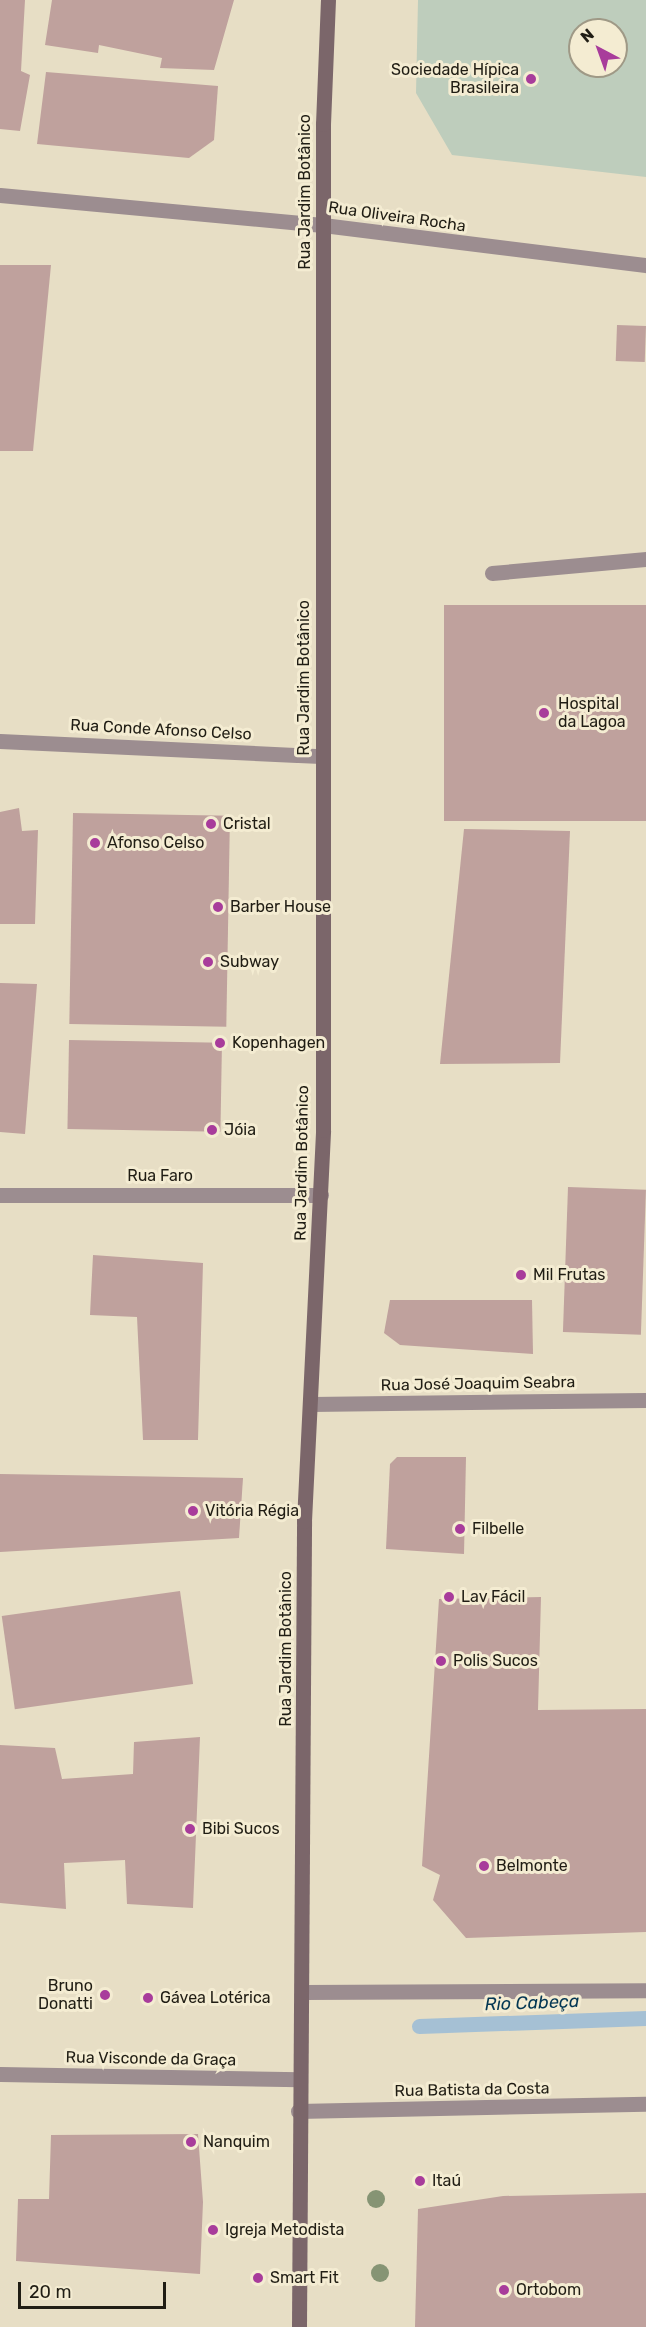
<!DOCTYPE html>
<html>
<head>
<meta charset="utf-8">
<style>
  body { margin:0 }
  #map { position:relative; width:646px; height:2327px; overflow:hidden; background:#e7dec5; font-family:Rubik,sans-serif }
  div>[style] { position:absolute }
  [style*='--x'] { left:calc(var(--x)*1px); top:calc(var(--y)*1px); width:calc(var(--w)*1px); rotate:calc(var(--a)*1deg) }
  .green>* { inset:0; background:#becdbc }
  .stream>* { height:15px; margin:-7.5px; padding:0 7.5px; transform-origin:7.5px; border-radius:7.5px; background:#a5c0d4 }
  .building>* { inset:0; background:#bfa19d; transform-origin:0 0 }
  .service>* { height:15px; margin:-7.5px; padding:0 7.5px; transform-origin:7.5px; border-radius:7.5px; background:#9c8d90 }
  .minor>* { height:15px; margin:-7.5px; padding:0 7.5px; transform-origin:7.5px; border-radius:7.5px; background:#9c8d90 }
  .tertiary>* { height:15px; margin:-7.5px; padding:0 7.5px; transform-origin:7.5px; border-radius:7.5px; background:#9c8d90 }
  .secondary>* { height:15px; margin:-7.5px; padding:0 7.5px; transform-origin:7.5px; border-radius:7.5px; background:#7b666a }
  .trees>* { width:18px; height:18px; margin:-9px; border-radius:50%; background:#869474 }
  .dots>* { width:16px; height:16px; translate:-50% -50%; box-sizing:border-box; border:3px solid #f4ecd2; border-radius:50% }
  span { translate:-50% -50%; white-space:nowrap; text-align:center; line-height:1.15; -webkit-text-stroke:6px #f4ecd2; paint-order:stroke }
  .poi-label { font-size:16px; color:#201d14 }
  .right { translate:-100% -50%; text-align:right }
  .left { translate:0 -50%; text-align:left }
  .street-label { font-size:16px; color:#201d14 }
  .water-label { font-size:18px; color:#043753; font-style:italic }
  .north { position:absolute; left:568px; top:18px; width:60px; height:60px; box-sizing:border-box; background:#f4ecd2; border:2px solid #9f9986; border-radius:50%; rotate:319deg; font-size:16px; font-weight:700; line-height:24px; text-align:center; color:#201d14 }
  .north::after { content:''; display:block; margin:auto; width:21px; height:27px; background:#a83c9b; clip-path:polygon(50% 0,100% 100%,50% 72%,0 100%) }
  .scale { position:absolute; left:18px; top:2282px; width:148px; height:27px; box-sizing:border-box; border:3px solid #201d14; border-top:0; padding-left:8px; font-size:18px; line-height:21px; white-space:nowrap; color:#201d14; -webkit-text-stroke:4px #f4ecd2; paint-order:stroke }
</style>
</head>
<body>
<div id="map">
  <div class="green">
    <div style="clip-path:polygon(evenodd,418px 0,646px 0,646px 177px,452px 155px,416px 93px,418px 0,580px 30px,616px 30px,616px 66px,580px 66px,580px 30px)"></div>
  </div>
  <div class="stream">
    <div style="--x:419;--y:2026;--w:227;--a:-2"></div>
  </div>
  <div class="building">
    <div style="clip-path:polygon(0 0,25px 0,21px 71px,30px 75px,20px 131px,0 129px)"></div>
    <div style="clip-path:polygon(52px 0,234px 0,214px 70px,160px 68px,162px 58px,99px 45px,98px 53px,45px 45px)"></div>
    <div style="clip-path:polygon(46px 72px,218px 86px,214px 140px,189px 158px,37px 144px)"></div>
    <div style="clip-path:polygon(0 265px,51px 265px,33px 451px,0 451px)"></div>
    <div style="left:617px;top:325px;width:29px;height:36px;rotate:2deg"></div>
    <div style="left:646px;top:605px;width:216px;height:202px;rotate:90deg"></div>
    <div style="clip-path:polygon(19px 808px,22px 831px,38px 830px,35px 924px,0 924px,0 812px)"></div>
    <div style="left:73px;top:813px;width:157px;height:211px;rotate:1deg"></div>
    <div style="clip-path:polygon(464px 829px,570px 831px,560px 1063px,440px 1064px)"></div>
    <div style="clip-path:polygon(0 983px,37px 984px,25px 1134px,0 1132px)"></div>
    <div style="left:69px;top:1040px;width:153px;height:89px;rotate:1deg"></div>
    <div style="left:568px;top:1187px;width:78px;height:145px;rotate:2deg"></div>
    <div style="clip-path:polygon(93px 1255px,203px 1263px,198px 1440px,143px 1440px,137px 1317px,90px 1315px)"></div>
    <div style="clip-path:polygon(390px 1300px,532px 1300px,533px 1354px,400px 1345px,384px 1333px)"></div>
    <div style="clip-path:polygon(397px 1457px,466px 1457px,464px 1554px,386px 1549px,390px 1464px)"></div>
    <div style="clip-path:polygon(0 1474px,243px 1478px,239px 1538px,0 1552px)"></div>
    <div style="left:180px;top:1591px;width:94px;height:180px;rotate:82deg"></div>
    <div style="clip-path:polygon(541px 1597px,538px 1710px,646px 1709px,646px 1932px,466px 1938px,433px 1900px,440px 1875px,422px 1866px,439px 1599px)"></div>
    <div style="clip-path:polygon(200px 1737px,193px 1908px,127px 1904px,125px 1860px,64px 1863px,66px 1909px,0 1903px,0 1745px,55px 1748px,62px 1779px,133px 1774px,134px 1742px)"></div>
    <div style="clip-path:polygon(198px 2134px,203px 2202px,200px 2274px,16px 2261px,18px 2199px,49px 2199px,51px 2135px)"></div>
    <div style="clip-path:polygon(646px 2193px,646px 2327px,415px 2327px,418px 2209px,503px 2196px)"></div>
  </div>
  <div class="service">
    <div style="--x:492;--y:573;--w:155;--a:-5.2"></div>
  </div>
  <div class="minor">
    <div style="--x:0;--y:195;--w:324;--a:5.3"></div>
    <div style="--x:0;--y:741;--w:321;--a:2.7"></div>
    <div style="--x:0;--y:1195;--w:321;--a:0"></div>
    <div style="--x:311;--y:1404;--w:335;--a:-0.7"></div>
    <div style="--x:303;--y:1992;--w:343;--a:-0.3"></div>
    <div style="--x:0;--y:2074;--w:300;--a:1"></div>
    <div style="--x:298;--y:2111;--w:348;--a:-1.2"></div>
  </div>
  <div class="tertiary">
    <div style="--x:323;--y:225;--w:325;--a:7.1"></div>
  </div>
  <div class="secondary">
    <div style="--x:299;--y:2327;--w:806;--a:-89.64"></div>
    <div style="--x:304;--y:1521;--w:391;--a:-87.2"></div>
    <div style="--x:323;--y:1130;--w:1006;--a:-90"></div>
    <div style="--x:323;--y:124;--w:124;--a:-87.7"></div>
  </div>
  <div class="trees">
    <div style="left:376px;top:2199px"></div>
    <div style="left:380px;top:2273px"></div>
  </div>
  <div class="dots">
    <div style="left:531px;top:79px;background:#a83c9b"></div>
    <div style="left:544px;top:713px;background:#a83c9b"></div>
    <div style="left:211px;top:824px;background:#a83c9b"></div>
    <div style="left:95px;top:843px;background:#a83c9b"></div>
    <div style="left:218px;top:907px;background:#a83c9b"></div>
    <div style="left:208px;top:962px;background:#a83c9b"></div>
    <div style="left:220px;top:1043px;background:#a83c9b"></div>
    <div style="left:212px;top:1130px;background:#a83c9b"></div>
    <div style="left:521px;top:1275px;background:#a83c9b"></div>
    <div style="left:193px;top:1511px;background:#a83c9b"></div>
    <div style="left:460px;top:1529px;background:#a83c9b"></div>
    <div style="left:449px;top:1597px;background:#a83c9b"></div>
    <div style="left:441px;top:1661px;background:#a83c9b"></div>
    <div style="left:190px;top:1829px;background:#a83c9b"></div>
    <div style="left:484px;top:1866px;background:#a83c9b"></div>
    <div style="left:105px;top:1995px;background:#a83c9b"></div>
    <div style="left:148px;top:1998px;background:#a83c9b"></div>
    <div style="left:191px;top:2142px;background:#a83c9b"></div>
    <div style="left:420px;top:2181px;background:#a83c9b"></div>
    <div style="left:213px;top:2230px;background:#a83c9b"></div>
    <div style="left:258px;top:2278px;background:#a83c9b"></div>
    <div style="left:504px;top:2290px;background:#a83c9b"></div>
  </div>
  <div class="poi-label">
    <span class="right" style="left:519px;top:79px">Sociedade Hípica<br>Brasileira</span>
    <span class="left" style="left:558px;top:713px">Hospital<br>da Lagoa</span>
    <span class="left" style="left:223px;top:824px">Cristal</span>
    <span class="left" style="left:107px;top:843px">Afonso Celso</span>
    <span class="left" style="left:230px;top:907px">Barber House</span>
    <span class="left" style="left:220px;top:962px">Subway</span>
    <span class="left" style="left:232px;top:1043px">Kopenhagen</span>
    <span class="left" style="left:224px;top:1130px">Jóia</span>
    <span class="left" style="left:533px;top:1275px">Mil Frutas</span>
    <span class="left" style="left:205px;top:1511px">Vitória Régia</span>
    <span class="left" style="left:472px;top:1529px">Filbelle</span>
    <span class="left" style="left:461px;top:1597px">Lav Fácil</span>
    <span class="left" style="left:453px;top:1661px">Polis Sucos</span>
    <span class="left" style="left:202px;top:1829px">Bibi Sucos</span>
    <span class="left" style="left:496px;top:1866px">Belmonte</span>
    <span class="right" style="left:93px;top:1995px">Bruno<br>Donatti</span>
    <span class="left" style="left:160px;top:1998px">Gávea Lotérica</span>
    <span class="left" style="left:203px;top:2142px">Nanquim</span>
    <span class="left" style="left:432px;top:2181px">Itaú</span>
    <span class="left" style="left:225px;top:2230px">Igreja Metodista</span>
    <span class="left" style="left:270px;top:2278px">Smart Fit</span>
    <span class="left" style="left:516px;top:2290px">Ortobom</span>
  </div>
  <div class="street-label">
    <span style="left:305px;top:192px;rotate:-90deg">Rua Jardim Botânico</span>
    <span style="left:397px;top:217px;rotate:8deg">Rua Oliveira Rocha</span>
    <span style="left:304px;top:678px;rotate:-90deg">Rua Jardim Botânico</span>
    <span style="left:161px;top:730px;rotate:3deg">Rua Conde Afonso Celso</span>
    <span style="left:302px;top:1163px;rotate:-89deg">Rua Jardim Botânico</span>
    <span style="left:160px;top:1176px">Rua Faro</span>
    <span style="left:478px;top:1384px;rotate:-1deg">Rua José Joaquim Seabra</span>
    <span style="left:286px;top:1649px;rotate:-90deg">Rua Jardim Botânico</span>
    <span style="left:151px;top:2059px;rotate:1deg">Rua Visconde da Graça</span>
    <span style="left:472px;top:2090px;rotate:-1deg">Rua Batista da Costa</span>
  </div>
  <div class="water-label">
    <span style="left:532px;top:2003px;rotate:-2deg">Rio Cabeça</span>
  </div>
  <div class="north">N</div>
  <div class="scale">20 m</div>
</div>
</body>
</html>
